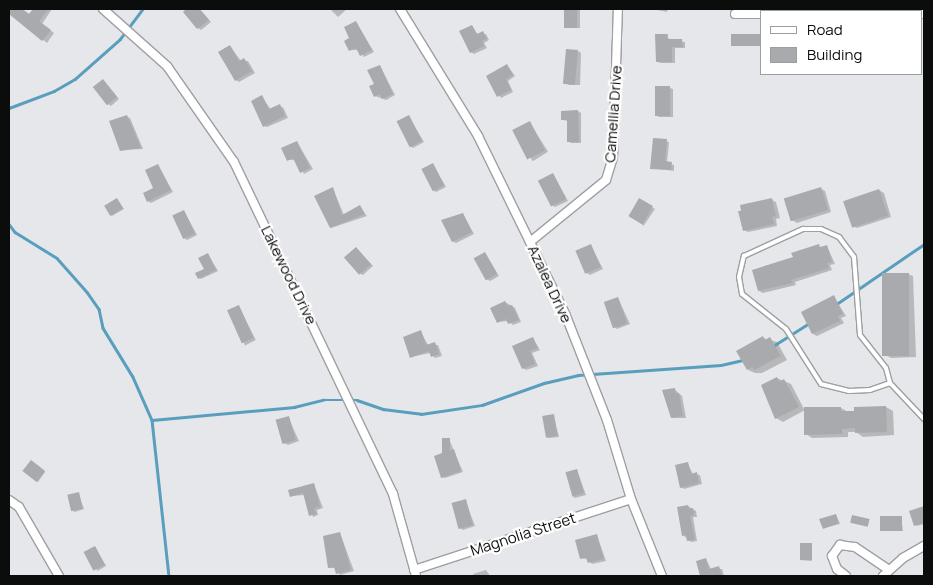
<!DOCTYPE html>
<html>
<head>
<meta charset="utf-8">
<style>
  body { margin:0 }
  #map { position:relative; width:933px; height:585px; overflow:hidden; background:#e6e7ea; font-family:Manrope,sans-serif }
  div>[style] { position:absolute }
  [style*='--x'] { left:calc(var(--x)*1px); top:calc(var(--y)*1px); width:calc(var(--w)*1px); rotate:calc(var(--a)*1deg) }
  .shadow>* { inset:0; background:#0003; transform-origin:0 0 }
  .stream>* { height:2.5px; margin:-1.25px; padding:0 1.25px; transform-origin:1.25px; border-radius:1.25px; background:#5a9ebd }
  .building>* { inset:0; background:#a9aaad; transform-origin:0 0 }
  .roads { filter:drop-shadow(1px 0 #9e9fa2) drop-shadow(-1px 0 #9e9fa2) drop-shadow(0 1px #9e9fa2) drop-shadow(0 -1px #9e9fa2) }
  .lane>* { height:4px; margin:-2px; padding:0 2px; transform-origin:2px; border-radius:2px; background:#fff }
  .street>* { height:8px; margin:-4px; padding:0 4px; transform-origin:4px; border-radius:4px; background:#fff }
  span { translate:-50% -50%; white-space:nowrap; text-align:center; line-height:1.15; -webkit-text-stroke:4.5px #fff; paint-order:stroke }
  .street-label { font-size:15px; color:#0b0c0c }
  .frame { position:absolute; inset:0; border:10px solid #0b0c0c; pointer-events:none }
  .legend { position:absolute; left:760px; top:10px; width:162px; height:65px; box-sizing:border-box; background:#fff; border:1px solid #9d9e9e; margin:0; padding:6px 9px; list-style:none; font-size:15px; color:#0b0c0c }
  .legend li { display:flex; align-items:center; gap:10px; height:25px }
  .legend b { width:25px; border:1px solid #9d9e9e }
</style>
</head>
<body>
<div id="map">
  <div class="shadow">
    <div style="clip-path:polygon(9px 9px,22px 9px,29px 14px,34px 9px,52px 9px,42px 24px,54px 33px,47px 43px,9px 12px)"></div>
    <div style="clip-path:polygon(188px 9px,200px 9px,211px 22px,201px 30px,198px 28px,185px 12px)"></div>
    <div style="clip-path:polygon(330px 9px,347px 9px,338px 17px)"></div>
    <div style="left:565px;top:9px;width:15px;height:19px"></div>
    <div style="clip-path:polygon(652px 9px,668px 9px,667px 12px)"></div>
    <div style="clip-path:polygon(356px 22px,374px 52px,364px 57px,358px 50px,350px 50px)"></div>
    <div style="clip-path:polygon(472px 26px,478px 35px,486px 34px,489px 40px,484px 43px,487px 48px,474px 54px,471px 52px)"></div>
    <div style="clip-path:polygon(667px 35px,670px 41px,685px 42px,685px 48px,675px 48px,675px 63px,660px 63px,657px 61px)"></div>
    <div style="clip-path:polygon(230px 46px,241px 61px,248px 61px,255px 73px,239px 82px,236px 80px)"></div>
    <div style="clip-path:polygon(578px 51px,581px 53px,580px 85px,569px 85px,566px 83px)"></div>
    <div style="clip-path:polygon(507px 65px,515px 76px,508px 81px,513px 92px,501px 98px,488px 76px)"></div>
    <div style="clip-path:polygon(380px 66px,395px 95px,386px 100px,375px 96px)"></div>
    <div style="clip-path:polygon(103px 80px,119px 99px,111px 106px,108px 104px)"></div>
    <div style="clip-path:polygon(670px 88px,673px 89px,673px 117px,659px 117px,656px 115px)"></div>
    <div style="clip-path:polygon(262px 97px,271px 110px,283px 107px,288px 118px,267px 127px,264px 126px)"></div>
    <div style="clip-path:polygon(578px 111px,581px 113px,581px 143px,571px 143px,568px 141px,568px 121px,563px 120px)"></div>
    <div style="clip-path:polygon(127px 117px,130px 118px,143px 149px,121px 150px)"></div>
    <div style="clip-path:polygon(409px 117px,424px 142px,413px 148px,410px 146px)"></div>
    <div style="left:530px;top:123px;width:34px;height:18px;rotate:58deg"></div>
    <div style="clip-path:polygon(666px 141px,669px 142px,667px 163px,674px 165px,674px 171px,652px 168px)"></div>
    <div style="clip-path:polygon(297px 142px,313px 169px,304px 174px,295px 160px,288px 160px)"></div>
    <div style="clip-path:polygon(158px 165px,173px 192px,151px 203px,148px 201px,155px 189px)"></div>
    <div style="clip-path:polygon(433px 165px,446px 187px,436px 192px,433px 190px)"></div>
    <div style="clip-path:polygon(553px 174px,568px 201px,555px 207px,552px 205px)"></div>
    <div style="clip-path:polygon(820px 188px,825px 191px,831px 212px,797px 223px,792px 220px)"></div>
    <div style="clip-path:polygon(333px 189px,344px 215px,360px 207px,367px 216px,331px 228px)"></div>
    <div style="clip-path:polygon(879px 190px,884px 193px,891px 217px,857px 228px,853px 226px)"></div>
    <div style="left:640px;top:199px;width:18px;height:20px;rotate:34deg"></div>
    <div style="clip-path:polygon(117px 200px,124px 209px,112px 216px,106px 206px)"></div>
    <div style="clip-path:polygon(772px 200px,776px 202px,780px 218px,776px 219px,777px 226px,748px 232px,744px 230px)"></div>
    <div style="clip-path:polygon(184px 211px,197px 235px,187px 240px,184px 238px)"></div>
    <div style="clip-path:polygon(463px 214px,474px 234px,456px 243px,452px 241px)"></div>
    <div style="clip-path:polygon(591px 246px,603px 269px,590px 275px,587px 273px)"></div>
    <div style="clip-path:polygon(827px 246px,835px 264px,830px 265px,832px 270px,795px 282px,796px 285px,763px 293px,759px 291px)"></div>
    <div style="clip-path:polygon(356px 248px,373px 266px,363px 275px,359px 273px)"></div>
    <div style="clip-path:polygon(485px 253px,499px 276px,490px 281px,486px 279px)"></div>
    <div style="clip-path:polygon(208px 254px,218px 271px,201px 279px,199px 278px,205px 270px)"></div>
    <div style="clip-path:polygon(908px 274px,913px 276px,916px 357px,891px 358px,886px 355px)"></div>
    <div style="clip-path:polygon(834px 297px,846px 316px,841px 318px,844px 323px,817px 336px,813px 334px)"></div>
    <div style="clip-path:polygon(618px 298px,630px 324px,617px 329px,614px 327px)"></div>
    <div style="clip-path:polygon(505px 302px,515px 308px,521px 322px,513px 325px,508px 321px,498px 322px)"></div>
    <div style="left:239px;top:307px;width:37px;height:12px;rotate:63deg"></div>
    <div style="clip-path:polygon(421px 332px,428px 345px,438px 345px,442px 356px,435px 358px,430px 353px,411px 357px)"></div>
    <div style="clip-path:polygon(763px 338px,777px 342px,787px 360px,762px 373px,755px 373px,748px 370px)"></div>
    <div style="clip-path:polygon(533px 339px,540px 350px,532px 353px,538px 366px,526px 370px,523px 368px)"></div>
    <div style="clip-path:polygon(777px 378px,791px 384px,804px 409px,841px 408px,848px 412px,886px 407px,893px 411px,894px 435px,863px 437px,856px 432px,848px 432px,848px 437px,812px 438px,806px 434px,805px 410px,783px 422px,776px 418px)"></div>
    <div style="clip-path:polygon(674px 389px,682px 396px,686px 418px,672px 418px)"></div>
    <div style="clip-path:polygon(553px 415px,559px 437px,549px 438px,547px 437px)"></div>
    <div style="clip-path:polygon(288px 417px,299px 441px,288px 445px,284px 443px)"></div>
    <div style="clip-path:polygon(449px 439px,463px 472px,445px 478px,442px 477px,444px 454px)"></div>
    <div style="clip-path:polygon(33px 462px,45px 472px,38px 482px,36px 481px)"></div>
    <div style="clip-path:polygon(688px 464px,693px 474px,700px 475px,702px 484px,684px 489px,681px 487px)"></div>
    <div style="clip-path:polygon(577px 470px,586px 495px,575px 498px,572px 496px)"></div>
    <div style="clip-path:polygon(314px 484px,323px 508px,317px 510px,318px 515px,313px 517px,305px 495px,291px 496px)"></div>
    <div style="clip-path:polygon(78px 493px,84px 509px,75px 512px,73px 511px)"></div>
    <div style="clip-path:polygon(465px 500px,475px 526px,463px 530px,460px 528px)"></div>
    <div style="clip-path:polygon(688px 506px,696px 511px,697px 517px,693px 517px,697px 541px,691px 542px,683px 535px)"></div>
    <div style="clip-path:polygon(924px 508px,924px 524px,917px 526px,911px 511px)"></div>
    <div style="clip-path:polygon(836px 515px,840px 524px,824px 528px)"></div>
    <div style="clip-path:polygon(901px 517px,903px 531px,881px 530px)"></div>
    <div style="clip-path:polygon(340px 533px,354px 571px,340px 575px,335px 568px,329px 568px)"></div>
    <div style="clip-path:polygon(597px 536px,606px 561px,592px 564px,588px 559px,581px 558px)"></div>
    <div style="clip-path:polygon(811px 545px,812px 561px,800px 560px)"></div>
    <div style="left:95px;top:547px;width:22px;height:10px;rotate:60deg"></div>
    <div style="clip-path:polygon(706px 559px,711px 569px,722px 569px,724px 576px,702px 576px,697px 562px)"></div>
    <div style="clip-path:polygon(486px 570px,490px 576px,474px 576px,473px 574px)"></div>
  </div>
  <div class="stream">
    <div style="--x:9;--y:108;--w:48;--a:-20.7"></div>
    <div style="--x:54;--y:91;--w:24;--a:-30"></div>
    <div style="--x:75;--y:79;--w:60;--a:-41.6"></div>
    <div style="--x:120;--y:39;--w:38;--a:-53"></div>
    <div style="--x:9;--y:224;--w:10;--a:53"></div>
    <div style="--x:15;--y:232;--w:49;--a:31.8"></div>
    <div style="--x:57;--y:258;--w:45;--a:48.6"></div>
    <div style="--x:87;--y:292;--w:21;--a:55"></div>
    <div style="--x:99;--y:309;--w:19;--a:78"></div>
    <div style="--x:103;--y:328;--w:57;--a:58.5"></div>
    <div style="--x:133;--y:377;--w:47;--a:66.2"></div>
    <div style="--x:152;--y:420;--w:157;--a:83.8"></div>
    <div style="--x:835;--y:305;--w:108;--a:-34.4"></div>
    <div style="--x:773;--y:346;--w:41;--a:-32.2"></div>
    <div style="--x:152;--y:420;--w:143;--a:-5.2"></div>
    <div style="--x:294;--y:407;--w:30;--a:-14"></div>
    <div style="--x:323;--y:400;--w:34;--a:0"></div>
    <div style="--x:357;--y:400;--w:28;--a:19"></div>
    <div style="--x:383;--y:409;--w:38;--a:7"></div>
    <div style="--x:421;--y:414;--w:62;--a:-8.4"></div>
    <div style="--x:482;--y:405;--w:66;--a:-19.5"></div>
    <div style="--x:544;--y:383;--w:35;--a:-13"></div>
    <div style="--x:578;--y:375;--w:143;--a:-4"></div>
    <div style="--x:721;--y:365;--w:23;--a:-13"></div>
  </div>
  <div class="building">
    <div style="clip-path:polygon(9px 9px,22px 9px,29px 14px,33px 9px,48px 9px,39px 21px,51px 30px,42px 41px,9px 14px)"></div>
    <div style="clip-path:polygon(186px 9px,199px 9px,209px 20px,197px 29px,183px 12px)"></div>
    <div style="left:564px;top:9px;width:13px;height:19px"></div>
    <div style="clip-path:polygon(356px 21px,372px 50px,360px 56px,356px 48px,349px 51px,344px 41px,349px 38px,344px 27px)"></div>
    <div style="clip-path:polygon(472px 25px,477px 34px,483px 31px,487px 39px,482px 41px,484px 46px,470px 53px,459px 31px)"></div>
    <div style="clip-path:polygon(655px 34px,668px 34px,667px 39px,682px 39px,683px 47px,672px 47px,672px 62px,656px 62px)"></div>
    <div style="left:762px;top:34px;width:12px;height:31px;rotate:90deg"></div>
    <div style="clip-path:polygon(230px 45px,239px 61px,244px 58px,252px 71px,235px 81px,218px 52px)"></div>
    <div style="left:566px;top:49px;width:12px;height:35px;rotate:5deg"></div>
    <div style="clip-path:polygon(507px 64px,513px 75px,506px 79px,511px 90px,497px 97px,486px 76px)"></div>
    <div style="clip-path:polygon(380px 65px,393px 94px,382px 99px,380px 94px,374px 97px,369px 86px,374px 84px,367px 70px)"></div>
    <div style="left:103px;top:79px;width:23px;height:13px;rotate:52deg"></div>
    <div style="left:655px;top:86px;width:15px;height:30px"></div>
    <div style="clip-path:polygon(262px 95px,269px 109px,280px 104px,285px 116px,263px 127px,251px 101px)"></div>
    <div style="clip-path:polygon(578px 110px,579px 142px,567px 142px,567px 120px,561px 120px,561px 111px)"></div>
    <div style="clip-path:polygon(127px 115px,141px 148px,120px 151px,109px 121px)"></div>
    <div style="left:409px;top:115px;width:29px;height:14px;rotate:63deg"></div>
    <div style="left:530px;top:121px;width:33px;height:20px;rotate:63deg"></div>
    <div style="clip-path:polygon(653px 138px,667px 139px,665px 161px,672px 162px,671px 170px,650px 169px)"></div>
    <div style="clip-path:polygon(297px 141px,310px 168px,300px 173px,293px 158px,287px 161px,281px 148px)"></div>
    <div style="left:433px;top:163px;width:25px;height:13px;rotate:63deg"></div>
    <div style="clip-path:polygon(158px 164px,171px 190px,147px 202px,143px 193px,153px 188px,145px 170px)"></div>
    <div style="left:553px;top:173px;width:29px;height:17px;rotate:63deg"></div>
    <div style="clip-path:polygon(333px 187px,342px 215px,360px 205px,365px 214px,330px 228px,314px 196px)"></div>
    <div style="left:821px;top:187px;width:24px;height:39px;rotate:73deg"></div>
    <div style="left:879px;top:189px;width:28px;height:38px;rotate:71deg"></div>
    <div style="left:117px;top:198px;width:12px;height:15px;rotate:59deg"></div>
    <div style="left:639px;top:198px;width:16px;height:21px;rotate:30deg"></div>
    <div style="clip-path:polygon(772px 198px,776px 216px,772px 217px,774px 224px,743px 231px,738px 211px,741px 211px,740px 205px)"></div>
    <div style="left:184px;top:210px;width:26px;height:13px;rotate:65deg"></div>
    <div style="clip-path:polygon(463px 213px,472px 232px,452px 242px,441px 220px)"></div>
    <div style="left:591px;top:244px;width:25px;height:17px;rotate:67deg"></div>
    <div style="clip-path:polygon(819px 244px,820px 247px,827px 245px,832px 262px,827px 263px,829px 268px,791px 280px,793px 283px,758px 291px,752px 270px,793px 257px,791px 253px)"></div>
    <div style="left:356px;top:247px;width:23px;height:16px;rotate:49deg"></div>
    <div style="left:485px;top:252px;width:25px;height:13px;rotate:61deg"></div>
    <div style="clip-path:polygon(208px 253px,216px 270px,198px 279px,195px 273px,204px 269px,198px 258px)"></div>
    <div style="left:882px;top:273px;width:27px;height:83px"></div>
    <div style="clip-path:polygon(834px 295px,843px 314px,838px 316px,840px 321px,812px 334px,801px 312px)"></div>
    <div style="left:618px;top:297px;width:28px;height:15px;rotate:71deg"></div>
    <div style="clip-path:polygon(505px 301px,508px 306px,512px 305px,519px 320px,508px 324px,506px 319px,497px 323px,490px 308px)"></div>
    <div style="left:239px;top:305px;width:36px;height:13px;rotate:66deg"></div>
    <div style="clip-path:polygon(421px 330px,426px 345px,435px 342px,439px 354px,431px 357px,429px 351px,410px 358px,403px 337px)"></div>
    <div style="clip-path:polygon(763px 336px,765px 340px,770px 337px,781px 356px,754px 370px,752px 367px,747px 370px,736px 351px)"></div>
    <div style="clip-path:polygon(533px 337px,538px 348px,530px 351px,535px 364px,522px 369px,512px 346px)"></div>
    <div style="clip-path:polygon(777px 377px,779px 382px,784px 379px,799px 407px,775px 419px,761px 385px)"></div>
    <div style="clip-path:polygon(675px 388px,676px 393px,679px 393px,683px 416px,671px 418px,662px 390px)"></div>
    <div style="clip-path:polygon(886px 406px,887px 432px,855px 433px,855px 428px,842px 429px,842px 434px,804px 435px,804px 407px,841px 407px,841px 411px,854px 411px,854px 407px)"></div>
    <div style="left:554px;top:414px;width:22px;height:12px;rotate:80deg"></div>
    <div style="left:289px;top:416px;width:25px;height:14px;rotate:74deg"></div>
    <div style="clip-path:polygon(442px 438px,450px 438px,450px 451px,454px 449px,461px 471px,441px 478px,434px 456px,442px 453px)"></div>
    <div style="left:31px;top:460px;width:18px;height:14px;rotate:38deg"></div>
    <div style="clip-path:polygon(688px 462px,691px 474px,697px 472px,699px 483px,680px 488px,675px 465px)"></div>
    <div style="left:577px;top:469px;width:25px;height:12px;rotate:74deg"></div>
    <div style="clip-path:polygon(314px 483px,320px 507px,314px 508px,316px 514px,309px 516px,303px 493px,290px 497px,288px 490px)"></div>
    <div style="left:79px;top:492px;width:17px;height:12px;rotate:77deg"></div>
    <div style="left:466px;top:499px;width:27px;height:15px;rotate:75deg"></div>
    <div style="clip-path:polygon(688px 505px,689px 509px,693px 508px,694px 515px,690px 516px,695px 540px,687px 541px,686px 535px,682px 536px,677px 507px)"></div>
    <div style="clip-path:polygon(924px 506px,924px 523px,914px 526px,909px 511px)"></div>
    <div style="clip-path:polygon(836px 514px,839px 523px,823px 529px,819px 519px)"></div>
    <div style="left:852px;top:515px;width:18px;height:8px;rotate:13deg"></div>
    <div style="left:880px;top:516px;width:22px;height:15px"></div>
    <div style="clip-path:polygon(340px 532px,351px 570px,336px 574px,334px 567px,328px 568px,323px 536px)"></div>
    <div style="clip-path:polygon(597px 534px,604px 559px,588px 563px,586px 558px,580px 559px,575px 540px)"></div>
    <div style="left:800px;top:543px;width:12px;height:17px"></div>
    <div style="left:95px;top:546px;width:21px;height:13px;rotate:62deg"></div>
    <div style="clip-path:polygon(706px 558px,709px 569px,719px 566px,722px 576px,700px 576px,696px 561px)"></div>
  </div>
  <div class="roads">
    <div class="lane">
      <div style="--x:890;--y:383;--w:21;--a:161"></div>
      <div style="--x:870;--y:390;--w:21;--a:177"></div>
      <div style="--x:849;--y:391;--w:29;--a:-166"></div>
      <div style="--x:821;--y:384;--w:65;--a:-122.5"></div>
      <div style="--x:786;--y:329;--w:56;--a:-141.5"></div>
      <div style="--x:742;--y:294;--w:17;--a:-100"></div>
      <div style="--x:739;--y:277;--w:22;--a:-77"></div>
      <div style="--x:744;--y:256;--w:65;--a:-24.6"></div>
      <div style="--x:803;--y:229;--w:18;--a:0"></div>
      <div style="--x:821;--y:229;--w:20;--a:24"></div>
      <div style="--x:839;--y:237;--w:25;--a:53"></div>
      <div style="--x:854;--y:257;--w:78;--a:85.6"></div>
      <div style="--x:860;--y:335;--w:42;--a:51.8"></div>
      <div style="--x:886;--y:368;--w:16;--a:75"></div>
      <div style="--x:890;--y:383;--w:50;--a:46.6"></div>
    </div>
    <div class="street">
      <div style="--x:103;--y:9;--w:86;--a:41.7"></div>
      <div style="--x:167;--y:66;--w:117;--a:55.1"></div>
      <div style="--x:234;--y:162;--w:368;--a:64.4"></div>
      <div style="--x:393;--y:494;--w:85;--a:74.3"></div>
      <div style="--x:400;--y:9;--w:149;--a:58.4"></div>
      <div style="--x:478;--y:136;--w:200;--a:63.9"></div>
      <div style="--x:566;--y:316;--w:112;--a:68.5"></div>
      <div style="--x:607;--y:420;--w:83;--a:73.1"></div>
      <div style="--x:631;--y:499;--w:83;--a:68.1"></div>
      <div style="--x:735;--y:14;--w:27;--a:0"></div>
      <div style="--x:922;--y:14;--w:2;--a:0"></div>
      <div style="--x:530;--y:242;--w:98;--a:-39.2"></div>
      <div style="--x:606;--y:180;--w:24;--a:-73"></div>
      <div style="--x:613;--y:157;--w:148;--a:-88.1"></div>
      <div style="--x:9;--y:500;--w:12;--a:35"></div>
      <div style="--x:19;--y:507;--w:80;--a:59.9"></div>
      <div style="--x:414;--y:570;--w:228;--a:-18.1"></div>
      <div style="--x:846;--y:576;--w:11;--a:-142"></div>
      <div style="--x:837;--y:569;--w:14;--a:-111"></div>
      <div style="--x:832;--y:556;--w:14;--a:-54"></div>
      <div style="--x:840;--y:545;--w:15;--a:8"></div>
      <div style="--x:855;--y:547;--w:40;--a:34"></div>
      <div style="--x:883;--y:576;--w:27;--a:-42"></div>
      <div style="--x:903;--y:558;--w:24;--a:-30"></div>
    </div>
  </div>
  <div class="street-label">
    <span style="left:613px;top:114px;rotate:-86deg">Camellia Drive</span>
    <span style="left:289px;top:275px;rotate:64deg">Lakewood Drive</span>
    <span style="left:550px;top:284px;rotate:65deg">Azalea Drive</span>
    <span style="left:523px;top:534px;rotate:-18deg">Magnolia Street</span>
  </div>
  <div class="frame"></div>
  <ul class="legend">
  <li><b style="height:6px;background:#fff"></b>Road</li>
  <li><b style="height:14px;background:#a9aaad"></b>Building</li>
  </ul>
</div>
</body>
</html>
